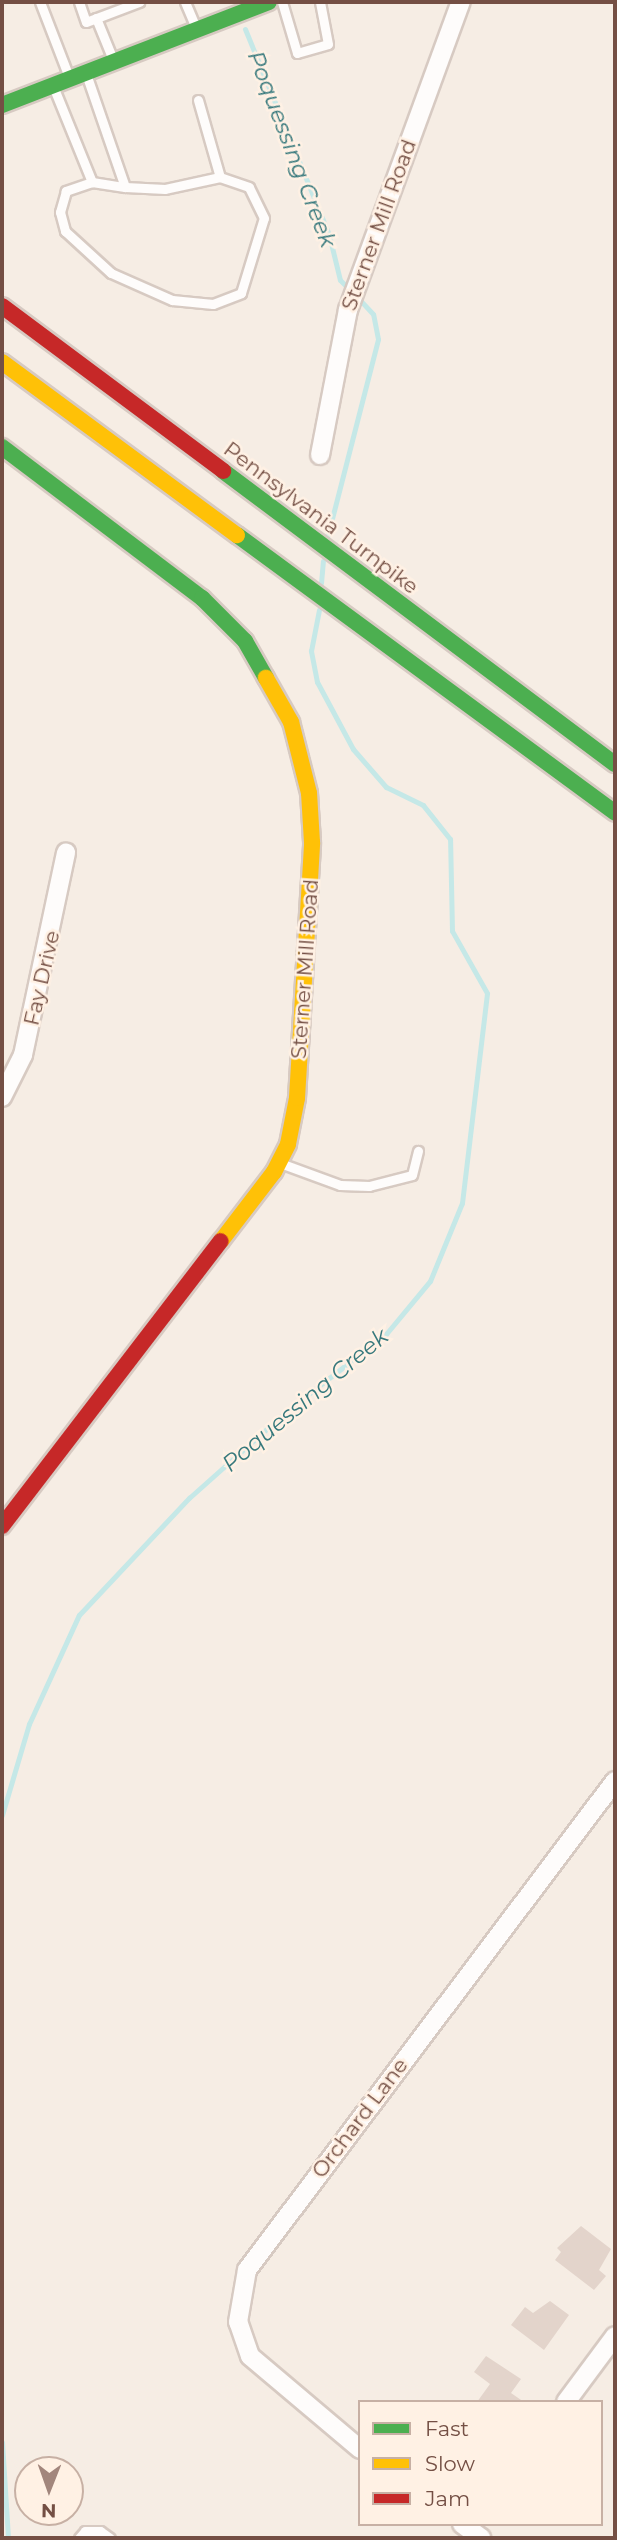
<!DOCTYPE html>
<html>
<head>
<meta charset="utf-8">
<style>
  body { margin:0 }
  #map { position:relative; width:617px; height:2540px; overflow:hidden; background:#f6ede4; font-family:Montserrat,sans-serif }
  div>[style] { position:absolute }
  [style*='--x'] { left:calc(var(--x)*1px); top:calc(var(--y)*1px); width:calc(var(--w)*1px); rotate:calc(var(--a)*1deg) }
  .stream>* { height:5px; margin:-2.5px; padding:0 2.5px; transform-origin:2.5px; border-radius:2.5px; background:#c5e8e7 }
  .building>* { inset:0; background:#e3d4cb }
  .roads { filter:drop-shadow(2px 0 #d7cac2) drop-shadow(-2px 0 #d7cac2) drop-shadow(0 2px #d7cac2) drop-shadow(0 -2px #d7cac2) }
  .lane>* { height:9px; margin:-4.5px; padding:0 4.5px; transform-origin:4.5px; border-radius:4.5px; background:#fefcfb }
  .street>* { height:18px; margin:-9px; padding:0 9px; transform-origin:9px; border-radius:9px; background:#fefcfb }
  .fast>* { height:16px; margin:-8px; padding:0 8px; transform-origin:8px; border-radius:8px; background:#4caf50 }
  .slow>* { height:16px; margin:-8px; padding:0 8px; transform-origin:8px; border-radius:8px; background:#ffc107 }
  .jam>* { height:16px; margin:-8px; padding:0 8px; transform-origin:8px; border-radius:8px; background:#c62828 }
  span { translate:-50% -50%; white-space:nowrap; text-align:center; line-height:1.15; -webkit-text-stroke:5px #fff1e4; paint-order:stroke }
  .street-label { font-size:21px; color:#744f44 }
  .water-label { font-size:23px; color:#36787c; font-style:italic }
  .frame { position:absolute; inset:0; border:4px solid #744f44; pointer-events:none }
  .legend { position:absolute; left:358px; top:2400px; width:245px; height:126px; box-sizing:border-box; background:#fff1e4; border:2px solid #c7b0a4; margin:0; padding:9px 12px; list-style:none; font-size:21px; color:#744f44 }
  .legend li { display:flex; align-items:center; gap:14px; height:35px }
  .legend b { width:35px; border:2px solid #c7b0a4 }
  .north { position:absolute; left:14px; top:2456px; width:70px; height:70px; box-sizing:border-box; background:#fff1e4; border:2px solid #c7b0a4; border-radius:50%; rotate:181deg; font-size:19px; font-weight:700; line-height:28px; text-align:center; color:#744f44 }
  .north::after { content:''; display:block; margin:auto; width:24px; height:32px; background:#a2867c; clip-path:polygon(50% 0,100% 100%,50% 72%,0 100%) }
</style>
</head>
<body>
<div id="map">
  <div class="stream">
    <div style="--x:245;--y:29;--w:222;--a:67.8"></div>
    <div style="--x:329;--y:235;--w:46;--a:76.3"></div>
    <div style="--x:340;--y:280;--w:16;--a:45"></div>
    <div style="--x:327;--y:538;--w:205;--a:-75.6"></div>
    <div style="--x:378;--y:339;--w:25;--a:-101"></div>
    <div style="--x:373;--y:314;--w:22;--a:-133"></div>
    <div style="--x:321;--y:583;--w:22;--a:-85"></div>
    <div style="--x:2;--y:1815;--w:95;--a:-73.5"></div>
    <div style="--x:29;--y:1724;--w:120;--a:-65.4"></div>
    <div style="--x:79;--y:1615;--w:161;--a:-46.8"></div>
    <div style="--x:189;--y:1498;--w:134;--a:-41.7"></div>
    <div style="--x:289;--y:1409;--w:123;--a:-37.7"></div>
    <div style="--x:386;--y:1334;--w:69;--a:-50.3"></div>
    <div style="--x:430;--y:1281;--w:84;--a:-67.7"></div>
    <div style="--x:462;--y:1203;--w:211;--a:-83.2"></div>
    <div style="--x:487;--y:993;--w:71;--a:-119.4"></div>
    <div style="--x:452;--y:931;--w:92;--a:-91.2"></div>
    <div style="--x:450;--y:839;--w:43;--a:-128.5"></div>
    <div style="--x:423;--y:805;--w:41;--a:-154.1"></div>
    <div style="--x:386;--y:787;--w:50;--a:-131"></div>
    <div style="--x:353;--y:749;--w:76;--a:-118.2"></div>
    <div style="--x:317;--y:682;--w:32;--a:-101"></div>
    <div style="--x:311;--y:651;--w:42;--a:-79"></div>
    <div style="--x:2;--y:2442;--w:96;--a:86.4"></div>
  </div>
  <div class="building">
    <div style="clip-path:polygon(581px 2226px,611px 2249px,599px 2270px,606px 2276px,594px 2290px,555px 2260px,561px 2252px,557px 2248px)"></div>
    <div style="clip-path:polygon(550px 2301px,569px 2315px,544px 2350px,511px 2325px,525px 2307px,533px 2313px)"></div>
    <div style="clip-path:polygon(486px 2356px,521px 2379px,511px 2393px,524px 2402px,477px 2402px,490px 2384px,474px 2372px)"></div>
  </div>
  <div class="roads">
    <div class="lane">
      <div style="--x:40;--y:2;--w:80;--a:68.9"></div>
      <div style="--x:79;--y:2;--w:21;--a:71"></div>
      <div style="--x:86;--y:22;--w:57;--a:-20.7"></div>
      <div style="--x:185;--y:2;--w:28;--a:67"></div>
      <div style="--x:282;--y:2;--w:53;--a:73.6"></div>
      <div style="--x:297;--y:53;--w:32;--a:-16"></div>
      <div style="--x:328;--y:44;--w:43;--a:-100.8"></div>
      <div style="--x:96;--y:18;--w:48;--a:67.8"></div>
      <div style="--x:53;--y:86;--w:104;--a:67.9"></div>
      <div style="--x:92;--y:182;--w:28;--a:161"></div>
      <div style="--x:66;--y:191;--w:22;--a:106"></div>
      <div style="--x:60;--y:212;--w:20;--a:75"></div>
      <div style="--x:65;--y:231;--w:62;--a:42.4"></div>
      <div style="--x:111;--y:273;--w:67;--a:23.9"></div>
      <div style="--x:172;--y:300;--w:41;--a:5.6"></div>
      <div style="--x:213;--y:304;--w:30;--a:-21"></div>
      <div style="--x:241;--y:293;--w:78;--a:-73"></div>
      <div style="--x:264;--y:218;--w:34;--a:-116"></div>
      <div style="--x:249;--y:187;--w:31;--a:-161"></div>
      <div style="--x:220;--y:177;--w:56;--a:167.7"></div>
      <div style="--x:165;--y:189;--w:40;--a:-177.1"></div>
      <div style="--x:125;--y:187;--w:120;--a:-109"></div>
      <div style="--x:198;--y:100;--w:80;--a:74.1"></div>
      <div style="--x:92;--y:182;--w:33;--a:9"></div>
      <div style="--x:280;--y:1163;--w:64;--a:20.1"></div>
      <div style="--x:340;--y:1185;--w:29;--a:2"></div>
      <div style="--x:369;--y:1186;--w:44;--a:-14.3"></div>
      <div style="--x:412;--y:1175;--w:25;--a:-76"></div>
      <div style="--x:79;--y:2538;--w:9;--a:-49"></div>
      <div style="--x:85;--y:2531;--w:15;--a:0"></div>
      <div style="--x:100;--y:2531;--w:12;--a:35"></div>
    </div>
    <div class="street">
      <div style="--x:320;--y:455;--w:148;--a:-79.1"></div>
      <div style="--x:348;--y:310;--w:328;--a:-69.9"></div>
      <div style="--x:2;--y:1097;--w:47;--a:-63.4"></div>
      <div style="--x:23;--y:1055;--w:207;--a:-78"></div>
      <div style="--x:566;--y:2402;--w:82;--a:-53.4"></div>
      <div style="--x:360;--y:2449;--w:144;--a:-139.8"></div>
      <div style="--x:250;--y:2356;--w:36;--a:-109"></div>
      <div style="--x:238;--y:2322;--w:53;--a:-80.2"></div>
      <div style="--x:247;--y:2270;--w:612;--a:-53.04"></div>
      <div style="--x:462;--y:2524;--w:24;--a:36"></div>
    </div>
    <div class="fast">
      <div style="--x:2;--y:105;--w:286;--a:-21.1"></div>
      <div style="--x:2;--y:447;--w:251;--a:37.1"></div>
      <div style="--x:202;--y:598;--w:61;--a:45"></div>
      <div style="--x:245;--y:641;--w:43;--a:60.4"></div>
      <div style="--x:223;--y:471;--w:489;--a:36.8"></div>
      <div style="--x:237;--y:535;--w:469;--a:36.3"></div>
    </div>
    <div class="slow">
      <div style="--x:2;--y:362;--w:292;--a:36.4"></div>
      <div style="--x:221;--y:1241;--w:87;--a:-52.5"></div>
      <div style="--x:274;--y:1172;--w:31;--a:-63"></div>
      <div style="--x:288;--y:1144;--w:47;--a:-78.9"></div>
      <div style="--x:297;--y:1098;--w:256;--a:-86.6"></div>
      <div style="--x:312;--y:842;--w:49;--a:-93.5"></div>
      <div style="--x:309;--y:793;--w:73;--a:-104.2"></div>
      <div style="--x:291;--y:722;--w:51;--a:-119.6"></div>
    </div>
    <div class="jam">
      <div style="--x:2;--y:306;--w:276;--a:36.7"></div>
      <div style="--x:2;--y:1526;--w:359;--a:-52.5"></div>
    </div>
  </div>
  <div class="street-label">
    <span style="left:379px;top:225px;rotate:-70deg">Sterner Mill Road</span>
    <span style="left:321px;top:518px;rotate:37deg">Pennsylvania Turnpike</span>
    <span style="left:305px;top:969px;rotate:-86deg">Sterner Mill Road</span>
    <span style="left:42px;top:978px;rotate:-77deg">Fay Drive</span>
    <span style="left:360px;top:2118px;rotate:-53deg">Orchard Lane</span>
  </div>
  <div class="water-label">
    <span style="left:292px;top:149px;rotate:69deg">Poquessing Creek</span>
    <span style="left:305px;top:1400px;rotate:-40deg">Poquessing Creek</span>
  </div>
  <div class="frame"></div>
  <ul class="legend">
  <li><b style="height:9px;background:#4caf50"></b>Fast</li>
  <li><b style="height:9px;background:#ffc107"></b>Slow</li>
  <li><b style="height:9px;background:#c62828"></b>Jam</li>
  </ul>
  <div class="north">N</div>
</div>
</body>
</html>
